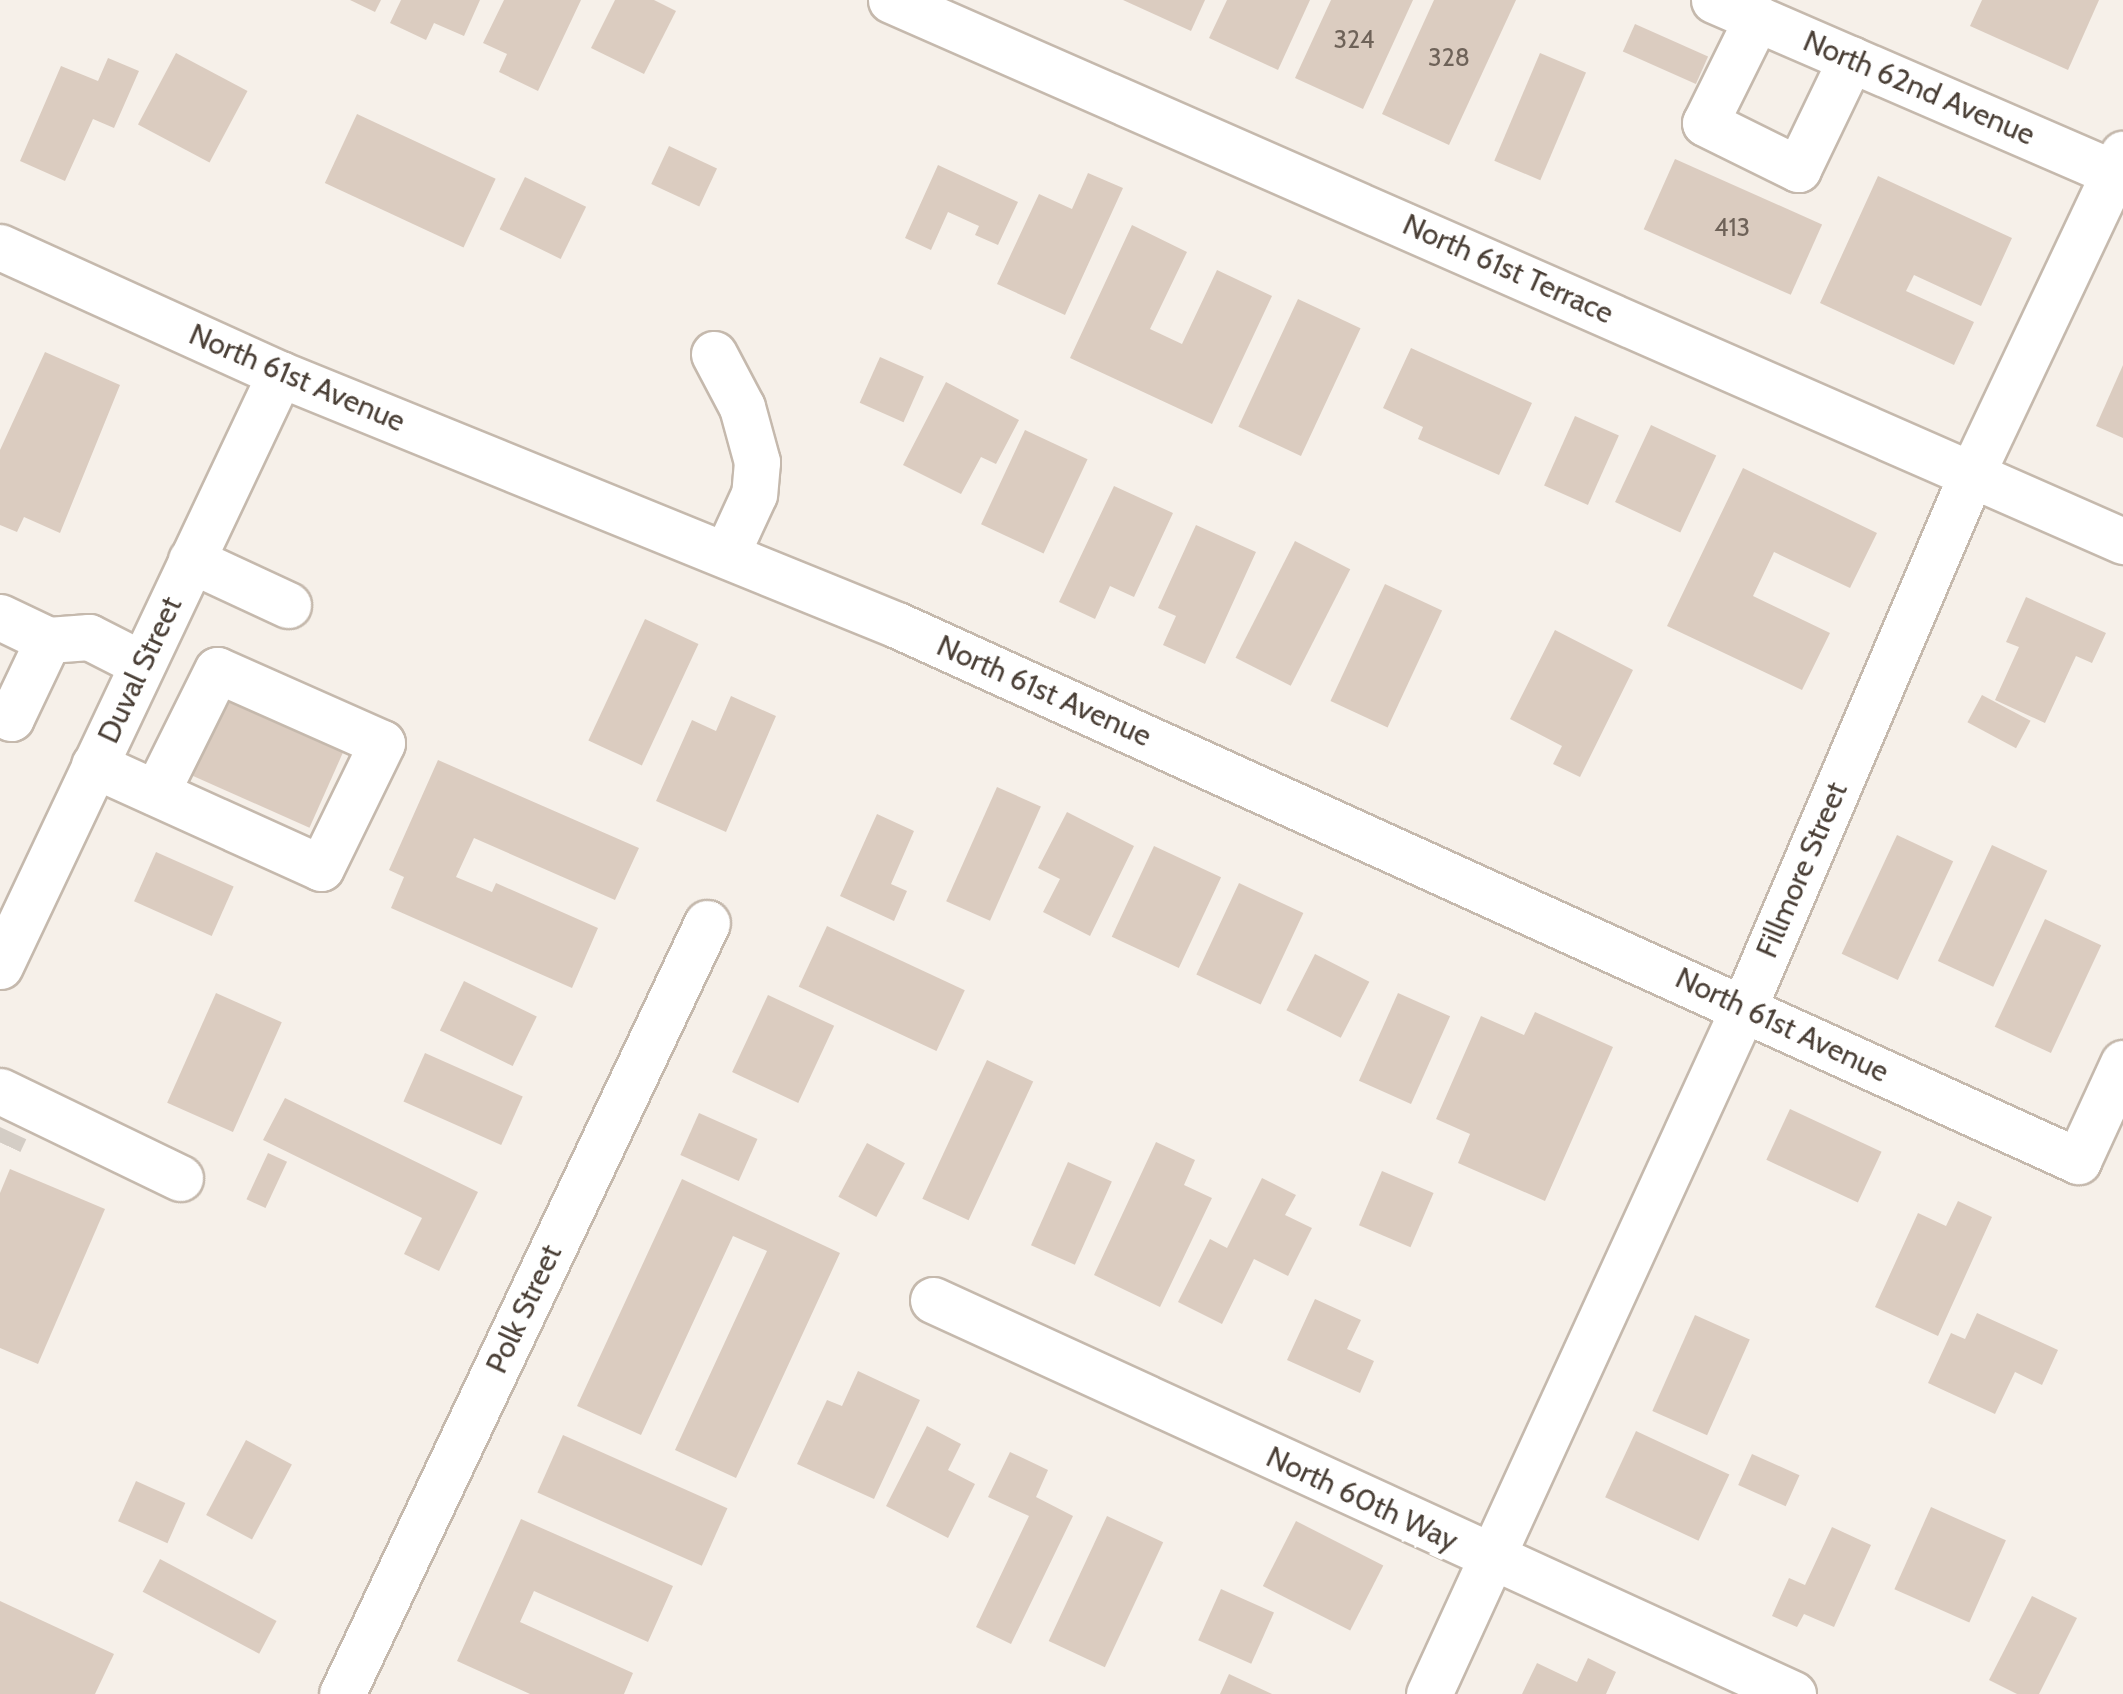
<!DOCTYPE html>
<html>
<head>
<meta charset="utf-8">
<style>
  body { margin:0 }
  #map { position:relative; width:2123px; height:1694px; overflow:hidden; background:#f6f0e9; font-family:Cabin,sans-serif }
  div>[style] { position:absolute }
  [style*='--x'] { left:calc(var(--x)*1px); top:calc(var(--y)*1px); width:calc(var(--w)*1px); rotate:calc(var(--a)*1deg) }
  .building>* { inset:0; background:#dbccc0; transform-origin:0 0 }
  .minor-tunnel>* { height:45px; margin-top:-22.5px; transform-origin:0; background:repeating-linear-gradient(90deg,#d4cdc5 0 45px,transparent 0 67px) }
  .roads { filter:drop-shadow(2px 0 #c5b9ad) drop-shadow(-2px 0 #c5b9ad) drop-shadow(0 2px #c5b9ad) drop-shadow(0 -2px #c5b9ad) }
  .minor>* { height:45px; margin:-22.5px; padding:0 22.5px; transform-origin:22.5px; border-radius:22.5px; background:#fff }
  span { translate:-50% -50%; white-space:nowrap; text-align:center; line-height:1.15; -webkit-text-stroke:10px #fff; paint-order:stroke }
  .number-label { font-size:25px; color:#6e6258 }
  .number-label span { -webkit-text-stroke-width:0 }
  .street-label { font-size:30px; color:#4a3f36 }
</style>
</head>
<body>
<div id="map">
  <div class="building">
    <div style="clip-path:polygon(350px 0,381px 0,375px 12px)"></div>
    <div style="clip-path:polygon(401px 0,480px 0,464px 36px,434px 23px,426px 40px,390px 23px)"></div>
    <div style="clip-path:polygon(504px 0,581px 0,538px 91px,499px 72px,507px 54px,483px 43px)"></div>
    <div style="clip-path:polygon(615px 0,654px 0,676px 11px,644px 74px,591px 48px)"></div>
    <div style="clip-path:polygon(1123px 0,1205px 0,1191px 31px)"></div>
    <div style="clip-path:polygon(1227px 0,1310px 0,1278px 70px,1209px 38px)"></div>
    <div style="clip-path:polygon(1331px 0,1413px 0,1363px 109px,1295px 78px)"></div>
    <div style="clip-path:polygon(1434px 0,1516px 0,1449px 145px,1382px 114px)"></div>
    <div style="clip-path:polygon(1982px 0,2099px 0,2068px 70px,1970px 26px)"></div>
    <div style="left:1635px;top:24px;width:80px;height:30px;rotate:24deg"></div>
    <div style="left:176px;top:53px;width:81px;height:81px;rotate:28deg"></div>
    <div style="left:1540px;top:53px;width:50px;height:117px;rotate:23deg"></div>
    <div style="clip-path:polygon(108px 58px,139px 71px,114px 128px,93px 119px,65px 181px,20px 161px,61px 66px,98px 81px)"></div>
    <div style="left:357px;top:114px;width:153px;height:76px;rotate:25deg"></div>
    <div style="left:669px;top:146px;width:53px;height:42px;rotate:25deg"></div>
    <div style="left:1675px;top:159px;width:161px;height:77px;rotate:24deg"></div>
    <div style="clip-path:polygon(938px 165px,1018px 202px,998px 245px,975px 235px,979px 226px,948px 212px,931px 250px,905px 238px)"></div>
    <div style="clip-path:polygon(1088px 173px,1123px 188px,1065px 315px,997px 284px,1039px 194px,1072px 209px)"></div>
    <div style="clip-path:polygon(1878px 176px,2012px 238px,1981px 306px,1914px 275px,1906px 291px,1974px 322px,1954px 365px,1820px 303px)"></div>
    <div style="left:525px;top:177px;width:68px;height:58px;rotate:26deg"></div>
    <div style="clip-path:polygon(1132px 225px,1187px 252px,1150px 329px,1182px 344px,1217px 270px,1272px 296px,1212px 424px,1070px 358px)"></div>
    <div style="left:1298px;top:299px;width:69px;height:141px;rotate:25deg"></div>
    <div style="clip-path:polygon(1411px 348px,1532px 403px,1499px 475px,1418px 439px,1423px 427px,1383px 408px)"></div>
    <div style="clip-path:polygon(45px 352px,120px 385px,60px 533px,24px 517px,17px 532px,0 525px,0 450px)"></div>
    <div style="left:880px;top:357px;width:48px;height:50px;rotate:24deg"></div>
    <div style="clip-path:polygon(2123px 365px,2123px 438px,2096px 426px)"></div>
    <div style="clip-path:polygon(946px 382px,1019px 420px,996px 464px,981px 457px,961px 494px,903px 465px)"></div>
    <div style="left:1575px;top:416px;width:48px;height:76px;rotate:24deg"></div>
    <div style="left:1651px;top:425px;width:72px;height:85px;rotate:25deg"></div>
    <div style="left:1025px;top:430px;width:69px;height:104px;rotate:25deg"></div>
    <div style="clip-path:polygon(1743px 468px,1877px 533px,1850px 588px,1774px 552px,1753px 596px,1830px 633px,1802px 690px,1667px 626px)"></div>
    <div style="clip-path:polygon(1114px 486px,1173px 513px,1134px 597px,1110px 586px,1095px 619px,1059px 602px)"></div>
    <div style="clip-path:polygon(1196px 525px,1256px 552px,1205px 664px,1163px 645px,1176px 616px,1158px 608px)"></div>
    <div style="left:1295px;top:541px;width:62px;height:131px;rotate:27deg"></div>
    <div style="left:1385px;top:584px;width:63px;height:129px;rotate:25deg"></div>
    <div style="clip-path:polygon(2026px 597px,2106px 633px,2092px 663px,2076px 656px,2045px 723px,1995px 700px,2019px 647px,2006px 642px)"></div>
    <div style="left:645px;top:619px;width:59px;height:134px;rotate:25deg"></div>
    <div style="clip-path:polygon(1555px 630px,1633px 670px,1580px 777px,1553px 764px,1562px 746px,1510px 719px)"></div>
    <div style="left:213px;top:683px;width:147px;height:93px;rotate:24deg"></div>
    <div style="left:1982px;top:695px;width:55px;height:31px;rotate:28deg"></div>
    <div style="clip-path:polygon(731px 696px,776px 716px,726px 832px,656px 801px,692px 720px,716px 731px)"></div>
    <div style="clip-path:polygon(438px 760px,639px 848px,615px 900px,474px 838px,456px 877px,492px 892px,496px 883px,598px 928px,572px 988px,391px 908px,404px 877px,389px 870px)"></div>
    <div style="left:997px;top:787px;width:48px;height:125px;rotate:24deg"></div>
    <div style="clip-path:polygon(1067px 812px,1134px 846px,1090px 936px,1043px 912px,1060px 879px,1038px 868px)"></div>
    <div style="clip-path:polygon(877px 814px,914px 831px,891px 884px,907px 891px,894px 921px,840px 896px)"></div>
    <div style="left:1897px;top:835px;width:62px;height:131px;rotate:25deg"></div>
    <div style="left:1992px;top:845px;width:61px;height:128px;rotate:25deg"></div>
    <div style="left:1154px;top:846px;width:74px;height:100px;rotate:25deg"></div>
    <div style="left:156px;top:852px;width:85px;height:54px;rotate:24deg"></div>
    <div style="left:1239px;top:883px;width:71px;height:101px;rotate:25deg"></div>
    <div style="left:2045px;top:919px;width:62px;height:119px;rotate:25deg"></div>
    <div style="left:827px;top:926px;width:152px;height:67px;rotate:25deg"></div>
    <div style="left:1315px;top:954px;width:61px;height:63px;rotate:27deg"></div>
    <div style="left:464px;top:981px;width:81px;height:55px;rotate:26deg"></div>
    <div style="left:216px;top:993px;width:72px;height:120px;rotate:24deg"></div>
    <div style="left:1398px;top:993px;width:57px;height:96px;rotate:24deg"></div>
    <div style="left:768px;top:995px;width:73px;height:85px;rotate:25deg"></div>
    <div style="clip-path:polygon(1535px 1012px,1613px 1047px,1545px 1201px,1458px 1163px,1470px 1134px,1436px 1119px,1481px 1016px,1524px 1035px)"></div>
    <div style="left:425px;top:1053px;width:107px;height:53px;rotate:24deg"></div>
    <div style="left:987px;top:1060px;width:51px;height:153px;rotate:25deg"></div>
    <div style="clip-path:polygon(285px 1098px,478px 1192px,439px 1271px,404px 1254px,422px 1218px,263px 1140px)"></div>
    <div style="left:1790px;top:1109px;width:101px;height:56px;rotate:25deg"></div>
    <div style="left:699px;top:1113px;width:64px;height:46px;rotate:24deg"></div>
    <div style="clip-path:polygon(1156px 1142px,1195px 1160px,1184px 1185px,1212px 1198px,1160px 1307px,1094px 1275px)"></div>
    <div style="left:867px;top:1143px;width:43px;height:61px;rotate:28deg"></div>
    <div style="left:268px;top:1153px;width:21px;height:51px;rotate:25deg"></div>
    <div style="left:1068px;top:1162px;width:48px;height:91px;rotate:24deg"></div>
    <div style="clip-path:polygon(10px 1169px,105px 1209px,38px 1364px,0 1348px,0 1193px)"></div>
    <div style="left:1382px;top:1171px;width:56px;height:59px;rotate:23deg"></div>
    <div style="clip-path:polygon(1262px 1178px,1296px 1195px,1285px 1215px,1312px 1228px,1288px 1276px,1254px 1259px,1222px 1324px,1178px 1302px,1210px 1239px,1227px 1248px)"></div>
    <div style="clip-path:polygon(682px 1179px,840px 1253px,736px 1478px,675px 1450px,767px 1251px,733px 1236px,641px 1435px,577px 1406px)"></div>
    <div style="clip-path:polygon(1958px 1201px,1992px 1217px,1938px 1336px,1875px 1307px,1918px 1213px,1946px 1226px)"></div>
    <div style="clip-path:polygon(1315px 1299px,1361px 1320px,1347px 1349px,1374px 1361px,1360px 1393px,1287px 1360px)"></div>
    <div style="clip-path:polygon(1977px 1313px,2058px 1350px,2042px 1385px,2015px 1372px,1995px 1414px,1928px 1383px,1951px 1333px,1965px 1339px)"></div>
    <div style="left:1695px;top:1315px;width:60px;height:105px;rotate:24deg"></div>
    <div style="clip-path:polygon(858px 1371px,920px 1400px,874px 1499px,797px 1464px,827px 1400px,842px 1406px)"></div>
    <div style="clip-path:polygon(927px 1426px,961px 1444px,948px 1470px,975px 1484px,948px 1538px,886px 1506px)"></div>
    <div style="left:1636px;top:1431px;width:103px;height:73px;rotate:25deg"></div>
    <div style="left:563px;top:1435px;width:180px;height:63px;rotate:24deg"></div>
    <div style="left:246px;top:1440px;width:52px;height:85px;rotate:28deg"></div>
    <div style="clip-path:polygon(1010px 1452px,1048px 1470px,1036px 1497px,1073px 1516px,1011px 1644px,976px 1627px,1029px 1516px,988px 1497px)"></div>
    <div style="left:1752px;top:1454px;width:52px;height:34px;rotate:24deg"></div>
    <div style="left:136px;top:1481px;width:54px;height:44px;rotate:24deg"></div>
    <div style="left:1931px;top:1507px;width:82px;height:90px;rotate:24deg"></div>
    <div style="left:1107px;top:1516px;width:62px;height:138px;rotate:25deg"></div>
    <div style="clip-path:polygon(521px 1519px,673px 1586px,648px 1642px,534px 1591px,520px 1622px,633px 1673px,624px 1694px,530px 1694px,457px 1661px)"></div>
    <div style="left:1296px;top:1521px;width:98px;height:73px;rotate:27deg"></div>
    <div style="clip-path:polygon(1832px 1527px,1871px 1545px,1834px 1627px,1804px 1614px,1797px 1627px,1772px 1616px,1789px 1578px,1805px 1585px)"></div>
    <div style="left:160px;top:1559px;width:132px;height:37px;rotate:28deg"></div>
    <div style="left:1221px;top:1589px;width:58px;height:56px;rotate:24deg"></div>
    <div style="clip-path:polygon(2032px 1596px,2077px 1618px,2039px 1694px,2017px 1694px,1989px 1680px)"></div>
    <div style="clip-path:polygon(0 1601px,114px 1654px,95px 1694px,0 1694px)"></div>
    <div style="clip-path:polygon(1588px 1658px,1616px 1672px,1606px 1694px,1522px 1694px,1537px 1663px,1577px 1682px)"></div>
    <div style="clip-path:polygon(1229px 1674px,1272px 1694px,1220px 1694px)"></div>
  </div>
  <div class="minor-tunnel">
    <div style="--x:0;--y:1142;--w:14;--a:-65"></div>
  </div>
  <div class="roads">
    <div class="minor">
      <div style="--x:891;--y:0;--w:1346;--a:23.71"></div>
      <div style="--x:1714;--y:0;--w:446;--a:23.4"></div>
      <div style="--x:1757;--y:18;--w:117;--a:116.3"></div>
      <div style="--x:1705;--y:123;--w:104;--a:26.3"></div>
      <div style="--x:1798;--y:169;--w:122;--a:-64.3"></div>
      <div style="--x:0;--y:247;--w:307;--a:24.4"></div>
      <div style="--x:280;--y:374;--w:666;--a:22.14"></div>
      <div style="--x:897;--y:625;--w:1297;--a:24.41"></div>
      <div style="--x:2078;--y:1161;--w:108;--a:-65.3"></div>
      <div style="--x:714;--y:354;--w:60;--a:62.2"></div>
      <div style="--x:742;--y:407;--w:57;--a:74.7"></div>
      <div style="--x:757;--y:462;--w:32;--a:95"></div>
      <div style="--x:754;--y:494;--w:67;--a:114.7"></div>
      <div style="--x:191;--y:560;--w:107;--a:24.9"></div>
      <div style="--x:0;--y:617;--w:53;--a:25.6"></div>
      <div style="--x:48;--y:640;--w:86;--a:115.4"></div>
      <div style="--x:11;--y:718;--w:13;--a:-151"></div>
      <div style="--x:48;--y:640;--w:41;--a:-4.2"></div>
      <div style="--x:89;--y:637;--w:59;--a:27"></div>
      <div style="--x:94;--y:765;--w:249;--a:24.4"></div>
      <div style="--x:321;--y:868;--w:139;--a:-64"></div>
      <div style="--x:382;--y:743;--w:180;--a:-156.1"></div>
      <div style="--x:217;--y:670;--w:137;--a:116.4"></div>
      <div style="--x:0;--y:966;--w:655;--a:-64.69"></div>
      <div style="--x:0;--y:1091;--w:200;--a:25.8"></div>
      <div style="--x:933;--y:1300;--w:946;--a:24.61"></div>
      <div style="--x:342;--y:1694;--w:853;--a:-64.67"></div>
      <div style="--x:1429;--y:1694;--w:756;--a:-65.37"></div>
      <div style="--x:1744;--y:1007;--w:583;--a:-66.87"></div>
      <div style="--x:1973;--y:471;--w:351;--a:-64.7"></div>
    </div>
  </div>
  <div class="number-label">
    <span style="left:1354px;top:39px">324</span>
    <span style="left:1449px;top:57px">328</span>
    <span style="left:1732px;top:227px">413</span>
  </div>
  <div class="street-label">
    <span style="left:1919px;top:88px;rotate:23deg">North 62nd Avenue</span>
    <span style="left:1508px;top:269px;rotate:24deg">North 61st Terrace</span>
    <span style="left:297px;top:378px;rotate:23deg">North 61st Avenue</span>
    <span style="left:140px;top:670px;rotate:-65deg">Duval Street</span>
    <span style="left:1044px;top:691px;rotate:24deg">North 61st Avenue</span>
    <span style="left:1802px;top:870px;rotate:-67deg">Fillmore Street</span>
    <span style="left:1782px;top:1025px;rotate:25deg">North 61st Avenue</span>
    <span style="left:524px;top:1309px;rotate:-65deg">Polk Street</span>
    <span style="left:1362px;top:1499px;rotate:25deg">North 60th Way</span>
  </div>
</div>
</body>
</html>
